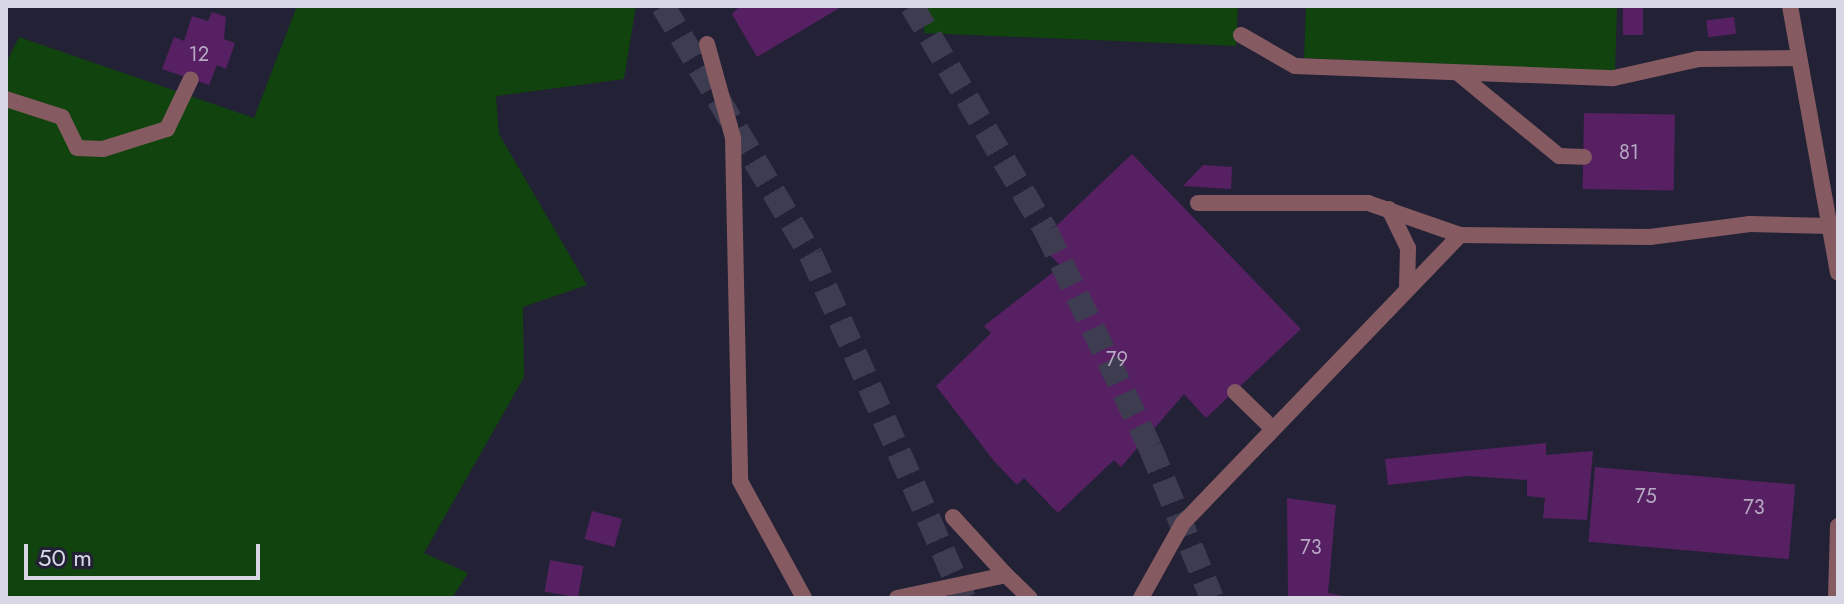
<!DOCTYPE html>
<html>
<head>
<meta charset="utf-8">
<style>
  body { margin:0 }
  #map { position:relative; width:1844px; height:604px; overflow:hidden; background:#232136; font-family:Jost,sans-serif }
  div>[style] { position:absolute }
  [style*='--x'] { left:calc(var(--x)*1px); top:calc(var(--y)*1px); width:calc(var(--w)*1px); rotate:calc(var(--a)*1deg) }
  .green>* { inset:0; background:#11430e }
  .building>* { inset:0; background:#562063; transform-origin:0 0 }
  .highway-tunnel>* { height:24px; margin-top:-12px; transform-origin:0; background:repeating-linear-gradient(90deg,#3e3c50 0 24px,transparent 0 36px) }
  .lane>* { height:16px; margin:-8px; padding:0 8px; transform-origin:8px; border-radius:8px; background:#855b61 }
  .street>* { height:16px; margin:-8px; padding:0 8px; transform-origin:8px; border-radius:8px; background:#855b61 }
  span { translate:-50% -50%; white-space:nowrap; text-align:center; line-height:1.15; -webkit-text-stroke:6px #232136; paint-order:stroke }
  .number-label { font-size:20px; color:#b7a9c4 }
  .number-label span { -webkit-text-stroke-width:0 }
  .frame { position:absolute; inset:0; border:8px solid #d7d7e5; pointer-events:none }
  .scale { position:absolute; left:24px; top:544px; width:236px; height:36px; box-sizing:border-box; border:4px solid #d7d7e5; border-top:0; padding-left:10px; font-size:24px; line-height:28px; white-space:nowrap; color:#d7d7e5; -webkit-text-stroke:6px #232136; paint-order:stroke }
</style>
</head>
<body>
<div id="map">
  <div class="green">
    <div style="clip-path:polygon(297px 6px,636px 6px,624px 79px,496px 96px,499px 134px,587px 285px,523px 307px,524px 377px,424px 553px,468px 573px,452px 598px,6px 598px,6px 63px,19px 37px,254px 118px)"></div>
    <div style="clip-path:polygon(925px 6px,1238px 6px,1236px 46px,924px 33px)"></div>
    <div style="clip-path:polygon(1306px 6px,1617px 6px,1615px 71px,1304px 58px)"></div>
  </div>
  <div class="building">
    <div style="clip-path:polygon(740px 6px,843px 6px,757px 57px,732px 14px)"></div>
    <div style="left:1623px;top:6px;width:20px;height:29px"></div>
    <div style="clip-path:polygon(212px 12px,226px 17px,224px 39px,235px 43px,226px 69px,217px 65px,209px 85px,162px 69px,174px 37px,184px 41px,192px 16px,208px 21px)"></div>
    <div style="left:1734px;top:17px;width:17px;height:28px;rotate:83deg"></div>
    <div style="left:1584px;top:113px;width:91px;height:76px;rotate:1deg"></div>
    <div style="clip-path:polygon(1132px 154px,1301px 329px,1206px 418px,1184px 394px,1121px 467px,1114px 460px,1058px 513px,1024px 478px,1017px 485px,994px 461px,936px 386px,991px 333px,984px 326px,1061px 266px,1038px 243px)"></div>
    <div style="clip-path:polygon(1203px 165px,1232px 167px,1231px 189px,1183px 186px)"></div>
    <div style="clip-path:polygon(1546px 443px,1546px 455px,1593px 451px,1587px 520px,1543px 518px,1545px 498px,1527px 496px,1527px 480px,1469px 476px,1388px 485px,1385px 459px)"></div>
    <div style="left:1595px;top:467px;width:201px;height:75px;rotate:5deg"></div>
    <div style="clip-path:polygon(1287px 498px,1336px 505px,1328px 593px,1354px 598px,1288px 598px)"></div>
    <div style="left:592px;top:511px;width:31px;height:29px;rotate:15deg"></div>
    <div style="left:550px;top:560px;width:34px;height:32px;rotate:10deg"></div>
  </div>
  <div class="highway-tunnel">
    <div style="--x:663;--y:6;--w:290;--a:59.3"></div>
    <div style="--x:811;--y:255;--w:376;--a:66"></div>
    <div style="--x:912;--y:6;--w:262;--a:59.2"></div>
    <div style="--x:1046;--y:231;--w:240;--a:64.3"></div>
    <div style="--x:1150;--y:447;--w:163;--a:67.7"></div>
  </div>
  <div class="lane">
    <div style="--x:1241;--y:35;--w:62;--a:29.9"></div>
    <div style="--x:1295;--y:66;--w:319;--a:2.2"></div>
    <div style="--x:1614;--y:78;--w:86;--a:-12.7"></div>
    <div style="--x:1698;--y:59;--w:101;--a:-0.6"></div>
    <div style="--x:707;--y:44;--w:98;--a:74.5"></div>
    <div style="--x:733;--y:138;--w:343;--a:88.8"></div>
    <div style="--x:740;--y:481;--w:133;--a:61.3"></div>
    <div style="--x:1458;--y:73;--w:131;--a:39.4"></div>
    <div style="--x:1559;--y:156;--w:25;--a:2"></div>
    <div style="--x:6;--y:99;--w:59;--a:17.8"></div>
    <div style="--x:62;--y:117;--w:34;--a:64"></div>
    <div style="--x:77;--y:148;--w:26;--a:2"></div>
    <div style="--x:103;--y:149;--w:67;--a:-17.4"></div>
    <div style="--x:167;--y:129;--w:55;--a:-64.4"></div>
    <div style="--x:1198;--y:203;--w:170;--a:0"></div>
    <div style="--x:1368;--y:203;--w:97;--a:19.2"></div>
    <div style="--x:1460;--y:235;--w:190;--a:0.6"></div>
    <div style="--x:1650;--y:237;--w:101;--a:-7.4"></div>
    <div style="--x:1750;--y:224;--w:80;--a:1.4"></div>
    <div style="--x:1389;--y:209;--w:43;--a:64"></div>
    <div style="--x:1408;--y:248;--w:41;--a:91.4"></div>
    <div style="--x:1235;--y:392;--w:49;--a:44.2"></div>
    <div style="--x:953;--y:517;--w:79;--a:47.6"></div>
    <div style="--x:897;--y:598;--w:111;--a:-11.9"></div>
    <div style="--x:1006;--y:575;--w:33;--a:44"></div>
    <div style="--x:1141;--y:598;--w:86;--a:-60.8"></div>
    <div style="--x:1183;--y:523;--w:400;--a:-46.1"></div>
  </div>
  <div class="street">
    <div style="--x:1790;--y:6;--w:271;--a:79.8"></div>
    <div style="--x:1836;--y:598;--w:72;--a:-88.4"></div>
  </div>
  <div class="number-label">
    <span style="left:199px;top:54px">12</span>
    <span style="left:1629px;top:152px">81</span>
    <span style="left:1117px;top:359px">79</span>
    <span style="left:1646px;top:496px">75</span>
    <span style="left:1754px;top:507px">73</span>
    <span style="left:1311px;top:547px">73</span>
  </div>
  <div class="frame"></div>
  <div class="scale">50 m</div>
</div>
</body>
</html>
